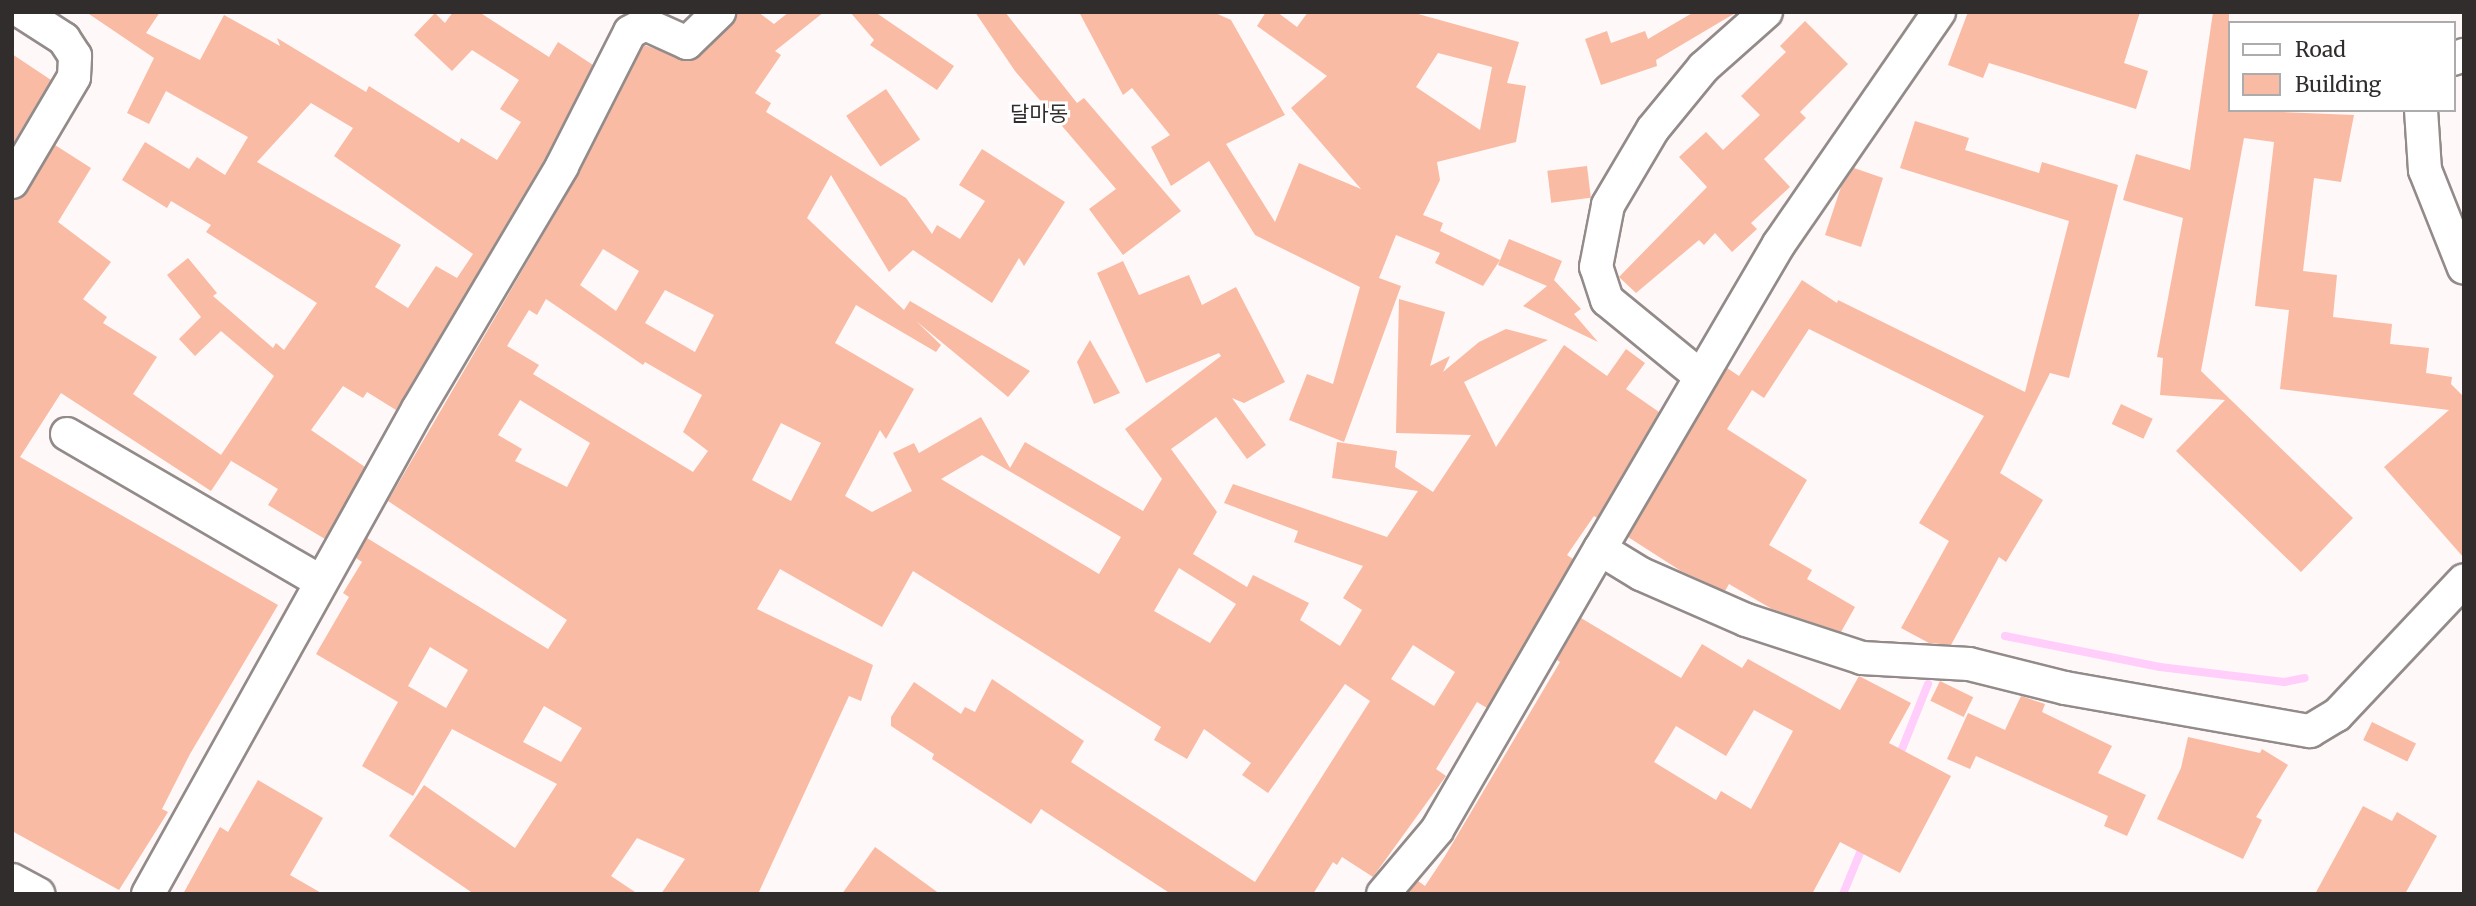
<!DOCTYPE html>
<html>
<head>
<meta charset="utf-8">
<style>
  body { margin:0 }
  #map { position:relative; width:2476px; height:906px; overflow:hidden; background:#fff8f8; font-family:Merriweather,"Noto Sans KR",serif }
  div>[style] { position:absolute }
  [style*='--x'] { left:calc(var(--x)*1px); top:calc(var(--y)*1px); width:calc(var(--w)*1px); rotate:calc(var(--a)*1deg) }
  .stream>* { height:8px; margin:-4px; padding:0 4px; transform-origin:4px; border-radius:4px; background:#ffcefa }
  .building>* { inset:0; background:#f9bba3; transform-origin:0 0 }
  .roads { filter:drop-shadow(2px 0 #938b8a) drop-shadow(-2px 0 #938b8a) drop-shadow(0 2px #938b8a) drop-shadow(0 -2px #938b8a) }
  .minor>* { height:32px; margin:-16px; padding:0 16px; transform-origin:16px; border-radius:16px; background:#fff }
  span { translate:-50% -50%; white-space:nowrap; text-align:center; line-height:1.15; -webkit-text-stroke:6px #fff; paint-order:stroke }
  .quarter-label { font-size:21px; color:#312d2d }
  .frame { position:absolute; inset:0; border:14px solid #312d2d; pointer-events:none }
  .legend { position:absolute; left:2228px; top:21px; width:228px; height:91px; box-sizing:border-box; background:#fff; border:2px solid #adabab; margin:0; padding:9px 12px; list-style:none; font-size:21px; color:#312d2d }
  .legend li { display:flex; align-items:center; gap:14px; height:35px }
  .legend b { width:35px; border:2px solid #adabab }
</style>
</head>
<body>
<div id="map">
  <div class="stream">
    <div style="--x:2005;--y:636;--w:158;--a:11.3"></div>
    <div style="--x:2160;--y:667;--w:125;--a:6.9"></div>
    <div style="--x:2284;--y:682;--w:21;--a:-11"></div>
    <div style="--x:1898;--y:759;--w:81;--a:-68.2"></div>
    <div style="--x:1843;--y:894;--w:55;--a:-67.6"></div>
  </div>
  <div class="building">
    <div style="clip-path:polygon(evenodd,86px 12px,160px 12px,146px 33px,200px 60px,224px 15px,280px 46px,277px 38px,366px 92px,369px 86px,459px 143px,461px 138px,497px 160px,521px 122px,500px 109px,519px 80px,472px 50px,452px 71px,414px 35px,435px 13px,445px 23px,453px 12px,479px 12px,549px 57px,558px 42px,593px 65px,546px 157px,396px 410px,367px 392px,363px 398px,343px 386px,311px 430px,365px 467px,325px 539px,268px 505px,278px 489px,228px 459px,231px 461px,211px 491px,61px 393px,20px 457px,278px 605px,190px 754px,162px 809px,168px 812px,119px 890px,12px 831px,12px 200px,27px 192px,55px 145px,91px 168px,58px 222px,111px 262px,83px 299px,107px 317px,103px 323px,157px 357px,133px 394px,221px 455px,274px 376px,221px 331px,195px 356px,179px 339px,201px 317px,167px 275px,188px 258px,217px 293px,213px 296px,273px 348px,276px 343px,284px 350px,317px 303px,206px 232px,211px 225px,171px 201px,167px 208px,122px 180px,145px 142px,189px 169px,197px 157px,225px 175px,248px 137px,166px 91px,149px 124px,127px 113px,154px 58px,86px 12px,311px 103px,353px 128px,334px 156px,473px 254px,457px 278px,436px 266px,408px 308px,375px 287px,401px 245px,257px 162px,311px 103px)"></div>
    <div style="clip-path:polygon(evenodd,737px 12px,758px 12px,774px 24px,789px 12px,824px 12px,775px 51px,781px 55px,755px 93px,771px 103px,766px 112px,906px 198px,932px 234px,937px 225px,960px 239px,985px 201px,959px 185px,982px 149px,1065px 202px,1024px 266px,1019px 258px,992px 303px,913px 250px,889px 272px,831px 175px,807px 218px,904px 310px,910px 301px,1030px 371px,1008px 397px,916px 321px,941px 345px,936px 352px,856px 305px,835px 343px,914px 389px,886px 439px,880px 430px,845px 496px,872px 512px,912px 491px,893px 453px,914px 443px,919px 453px,981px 417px,1010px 468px,1025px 442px,1143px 511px,1162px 479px,1125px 429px,1221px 356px,1219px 353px,1146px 383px,1097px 273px,1123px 261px,1139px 295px,1189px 275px,1202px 305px,1236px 287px,1285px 382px,1244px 403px,1232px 398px,1266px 445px,1247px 459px,1216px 417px,1171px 449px,1217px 512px,1193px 554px,1247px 587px,1253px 575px,1309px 603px,1300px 620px,1340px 646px,1362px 610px,1343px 598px,1363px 566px,1294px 542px,1298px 531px,1224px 503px,1233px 484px,1387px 537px,1418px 491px,1332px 478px,1337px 442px,1397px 451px,1395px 467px,1433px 492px,1471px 435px,1396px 433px,1399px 299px,1445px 312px,1430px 366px,1450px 356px,1443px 372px,1479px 342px,1506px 329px,1548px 340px,1464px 382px,1496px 447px,1564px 345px,1607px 376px,1626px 349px,1645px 363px,1626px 389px,1659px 412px,1597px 518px,1594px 516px,1567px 555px,1573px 559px,1487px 708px,1477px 702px,1436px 769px,1446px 776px,1373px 877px,1342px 857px,1337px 865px,1333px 862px,1313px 894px,1171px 894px,1041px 809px,1031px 824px,932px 759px,934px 754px,891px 726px,891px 717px,914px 682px,961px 714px,965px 707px,975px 712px,992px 679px,1084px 741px,1071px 762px,1255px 882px,1370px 701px,1345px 684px,1268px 793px,1242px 775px,1251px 763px,1204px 729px,1187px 759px,1154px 740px,1161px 727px,913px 571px,882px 627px,780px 569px,757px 609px,873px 665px,861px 701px,849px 696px,758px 894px,661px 894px,685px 859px,637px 838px,611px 876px,638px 894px,474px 894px,389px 836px,424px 785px,515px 848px,557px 784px,452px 729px,413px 796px,362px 766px,398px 702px,316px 654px,349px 597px,343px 593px,362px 562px,356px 558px,367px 538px,548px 649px,567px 620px,388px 501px,578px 175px,644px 45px,691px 61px,732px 25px,737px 12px,603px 249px,639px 271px,616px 311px,580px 285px,603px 249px,737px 12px,665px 290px,714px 315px,695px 352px,645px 323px,665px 290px,737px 12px,546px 299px,643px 365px,645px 362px,702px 395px,683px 432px,708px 451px,693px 472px,533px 374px,539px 365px,507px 346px,529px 310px,537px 315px,546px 299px,737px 12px,520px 400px,590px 443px,567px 487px,515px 461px,522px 449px,498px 435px,520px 400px,737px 12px,781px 423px,821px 443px,791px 501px,752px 480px,781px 423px,737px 12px,982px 455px,1121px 537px,1099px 574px,941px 479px,982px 455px,737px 12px,1179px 568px,1236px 604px,1210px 643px,1154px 611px,1179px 568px,737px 12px,1413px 645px,1455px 672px,1434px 706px,1391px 679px,1413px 645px,737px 12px,430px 647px,468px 670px,446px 708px,408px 686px,430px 647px,737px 12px,544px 706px,582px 728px,561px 762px,523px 742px,544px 706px)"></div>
    <div style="clip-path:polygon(850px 12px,875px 12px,954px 66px,937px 90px,870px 45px,874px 40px)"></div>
    <div style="clip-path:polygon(975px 12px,1005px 12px,1077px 103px,1084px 98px,1181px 211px,1123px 255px,1089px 209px,1116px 189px,1015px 71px)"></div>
    <div style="clip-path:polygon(evenodd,1079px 12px,1213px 12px,1231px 20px,1285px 115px,1226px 144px,1275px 222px,1299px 163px,1361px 189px,1291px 108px,1327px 76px,1257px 26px,1266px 12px,1277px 12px,1297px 27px,1308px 12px,1411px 12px,1519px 42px,1507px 83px,1526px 86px,1516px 142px,1437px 162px,1440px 180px,1423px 215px,1443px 223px,1440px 231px,1500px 260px,1483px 286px,1435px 263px,1440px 253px,1396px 235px,1379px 278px,1401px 286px,1344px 442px,1289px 420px,1307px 374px,1333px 384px,1360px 287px,1255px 235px,1209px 161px,1171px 186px,1151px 147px,1170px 135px,1132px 88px,1123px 95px,1079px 12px,1438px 53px,1492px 67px,1480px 130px,1416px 87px,1438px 53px)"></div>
    <div style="clip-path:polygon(1694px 12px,1737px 12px,1656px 60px,1657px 66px,1601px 85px,1585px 39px,1607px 31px,1611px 43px,1645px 31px,1648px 39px)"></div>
    <div style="clip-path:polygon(1968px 12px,2140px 12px,2124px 63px,2148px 71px,2136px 109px,1989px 63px,1983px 78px,1948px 65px)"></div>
    <div style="clip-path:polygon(2213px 12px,2229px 12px,2229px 110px,2354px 115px,2341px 182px,2314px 178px,2303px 271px,2337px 275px,2333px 317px,2392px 324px,2390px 344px,2429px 348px,2426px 373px,2452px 377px,2451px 384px,2464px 397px,2464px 558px,2384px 467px,2449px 410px,2280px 389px,2289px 310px,2255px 306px,2274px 142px,2244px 138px,2201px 371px,2353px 518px,2301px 572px,2176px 451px,2225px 400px,2160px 395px,2163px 358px,2157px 357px,2183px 218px,2123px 200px,2136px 154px,2190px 170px)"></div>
    <div style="clip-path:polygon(1805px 21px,1848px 64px,1800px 112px,1806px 118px,1764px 159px,1790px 187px,1751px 223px,1757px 229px,1732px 252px,1715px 233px,1704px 245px,1699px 240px,1636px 293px,1619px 277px,1707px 187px,1679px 157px,1706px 132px,1723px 150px,1760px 115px,1741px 96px,1786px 52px,1780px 46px)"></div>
    <div style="clip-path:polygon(12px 54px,51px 80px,12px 145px)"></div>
    <div style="left:886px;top:89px;width:61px;height:48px;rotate:56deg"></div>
    <div style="clip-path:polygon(1915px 121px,1969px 138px,1965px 150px,2039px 173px,2042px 162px,2118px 185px,2069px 378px,2050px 373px,2000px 473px,2043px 500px,2006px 562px,1999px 557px,1951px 645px,1929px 643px,1901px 628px,1949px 541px,1919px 523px,1984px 416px,1809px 329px,1764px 398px,1752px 390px,1727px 429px,1807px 480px,1769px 545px,1812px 570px,1807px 579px,1855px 607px,1841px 632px,1772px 609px,1729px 584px,1725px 591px,1681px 571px,1628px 537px,1727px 368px,1739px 376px,1802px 280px,1837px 303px,1838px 300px,2025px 392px,2069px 221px,1900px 168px)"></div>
    <div style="left:1587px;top:166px;width:32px;height:40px;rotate:83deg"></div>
    <div style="clip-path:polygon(1854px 168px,1883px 178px,1861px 247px,1825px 235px,1841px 187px)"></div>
    <div style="clip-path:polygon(1509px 239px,1562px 261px,1554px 280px,1581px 309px,1574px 314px,1598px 342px,1523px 306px,1547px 286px,1498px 265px)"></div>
    <div style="clip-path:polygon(1090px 340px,1120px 393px,1094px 404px,1077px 362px)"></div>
    <div style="left:2121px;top:404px;width:35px;height:22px;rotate:25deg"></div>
    <div style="clip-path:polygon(evenodd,1581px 618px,1681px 678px,1702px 644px,1742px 668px,1748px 659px,1840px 710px,1859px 676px,1911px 703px,1889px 743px,1951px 776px,1900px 873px,1840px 842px,1812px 894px,1407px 894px,1418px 881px,1425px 886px,1445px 856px,1560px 662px,1557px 660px,1581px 618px,1754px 710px,1793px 731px,1751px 809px,1721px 791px,1716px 800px,1654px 762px,1676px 726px,1726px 756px,1754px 710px)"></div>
    <div style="left:1940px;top:681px;width:37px;height:22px;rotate:26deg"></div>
    <div style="clip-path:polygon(2021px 696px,2045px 704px,2042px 712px,2112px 746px,2098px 773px,2146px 795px,2127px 836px,2104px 826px,2108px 816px,1976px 756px,1970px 769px,1947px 759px,1968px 713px,2005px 730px)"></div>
    <div style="left:2372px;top:722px;width:49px;height:20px;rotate:26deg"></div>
    <div style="clip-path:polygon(2188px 737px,2260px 753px,2262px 749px,2288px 765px,2256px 817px,2262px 820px,2243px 859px,2157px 819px,2181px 768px)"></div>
    <div style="clip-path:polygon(258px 780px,323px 818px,290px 875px,323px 894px,183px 894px,220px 827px,228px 832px)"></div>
    <div style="clip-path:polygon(2363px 806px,2392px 821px,2397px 812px,2437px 836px,2405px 894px,2315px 894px)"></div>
    <div style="clip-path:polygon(875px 847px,940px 894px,842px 894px)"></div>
  </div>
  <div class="roads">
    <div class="minor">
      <div style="--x:2453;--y:59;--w:12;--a:-20"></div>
      <div style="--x:2421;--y:110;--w:60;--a:86.2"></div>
      <div style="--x:2425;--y:170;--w:105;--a:68.3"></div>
      <div style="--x:12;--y:182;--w:122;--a:-59.4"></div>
      <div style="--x:74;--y:77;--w:21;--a:-87"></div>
      <div style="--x:75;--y:56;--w:20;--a:-123"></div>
      <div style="--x:64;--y:39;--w:50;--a:-147.3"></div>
      <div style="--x:1700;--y:376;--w:120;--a:-140.7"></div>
      <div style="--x:1607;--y:300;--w:35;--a:-108"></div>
      <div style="--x:1596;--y:267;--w:63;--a:-79"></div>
      <div style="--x:1608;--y:205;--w:88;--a:-59.4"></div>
      <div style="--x:1653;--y:129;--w:80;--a:-50.6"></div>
      <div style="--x:1704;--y:67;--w:83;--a:-41.6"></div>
      <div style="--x:67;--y:434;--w:294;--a:30.2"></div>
      <div style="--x:1600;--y:549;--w:354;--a:-59.6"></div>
      <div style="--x:1779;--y:244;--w:282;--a:-55.4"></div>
      <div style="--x:12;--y:880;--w:30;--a:28"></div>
      <div style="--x:148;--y:894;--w:555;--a:-60.9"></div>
      <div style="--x:418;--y:409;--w:282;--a:-59.3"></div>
      <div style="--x:562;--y:166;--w:150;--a:-63.1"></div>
      <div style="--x:630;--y:32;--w:17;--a:-28"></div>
      <div style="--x:645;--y:24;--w:46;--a:24.3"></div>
      <div style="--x:687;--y:43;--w:45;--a:-44.1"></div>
      <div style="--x:1383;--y:894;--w:84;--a:-49.8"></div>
      <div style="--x:1437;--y:830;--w:325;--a:-59.9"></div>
      <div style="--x:1600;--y:549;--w:48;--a:31.4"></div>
      <div style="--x:1641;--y:574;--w:115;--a:23.7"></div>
      <div style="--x:1746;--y:620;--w:122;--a:18.1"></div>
      <div style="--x:1862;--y:658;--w:107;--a:3.2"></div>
      <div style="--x:1969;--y:664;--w:99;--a:14"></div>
      <div style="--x:2065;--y:688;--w:249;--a:10"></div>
      <div style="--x:2310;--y:731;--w:31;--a:-31"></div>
      <div style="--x:2337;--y:715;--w:185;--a:-46.7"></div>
    </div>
  </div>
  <div class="quarter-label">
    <span style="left:1039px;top:114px">달마동</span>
  </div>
  <div class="frame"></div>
  <ul class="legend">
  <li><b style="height:9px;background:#fff"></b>Road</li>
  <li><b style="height:19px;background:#f9bba3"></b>Building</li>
  </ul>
</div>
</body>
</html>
